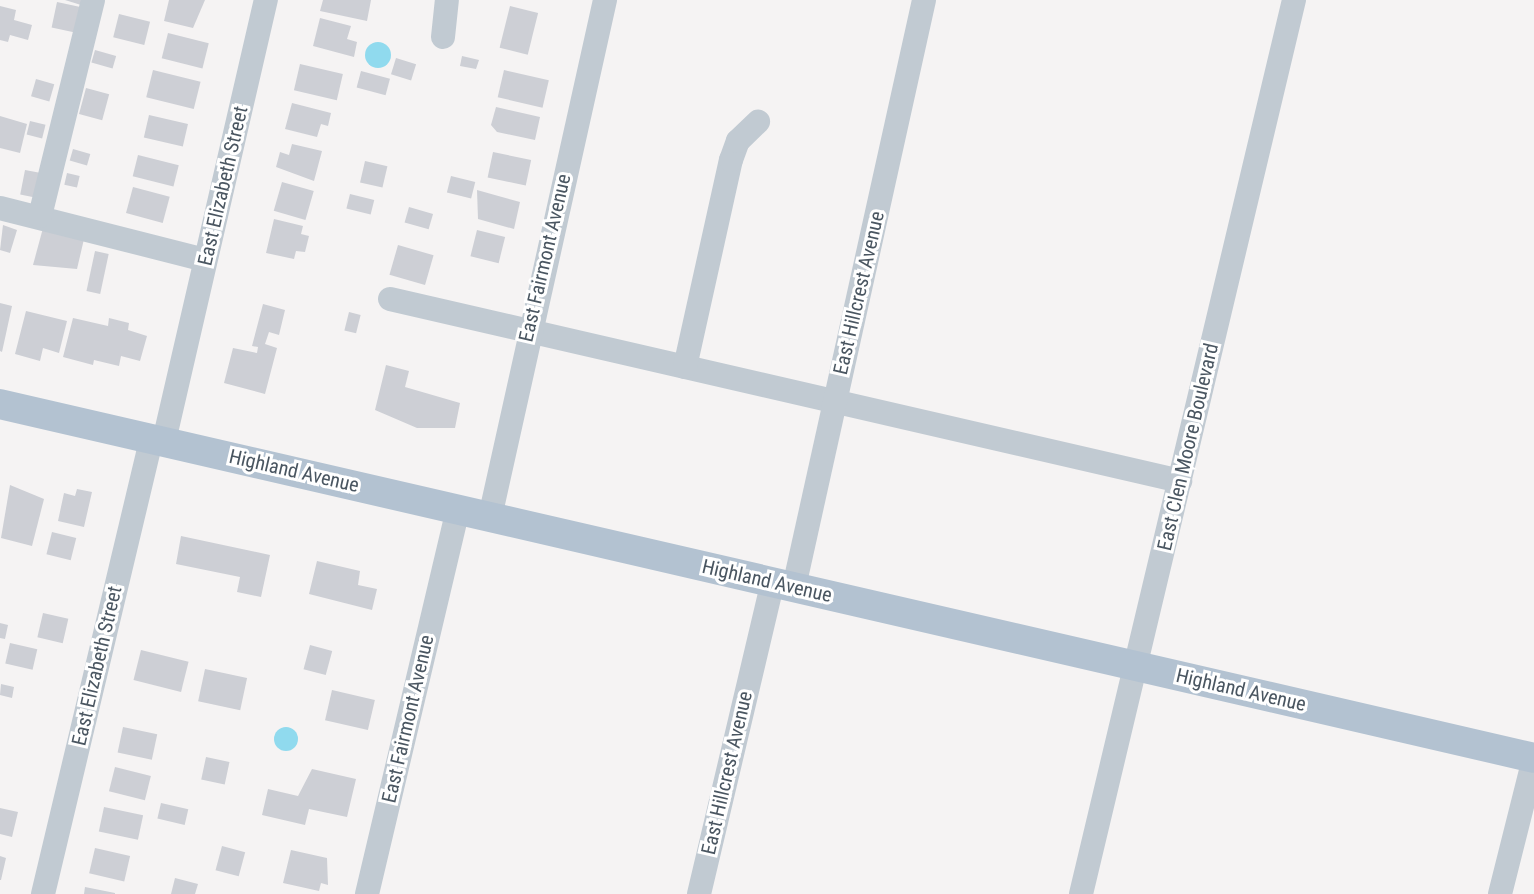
<!DOCTYPE html>
<html>
<head>
<meta charset="utf-8">
<style>
  body { margin:0 }
  #map { position:relative; width:1534px; height:894px; overflow:hidden; background:#f5f3f3; font-family:"Roboto Condensed",sans-serif }
  div>[style] { position:absolute }
  [style*='--x'] { left:calc(var(--x)*1px); top:calc(var(--y)*1px); width:calc(var(--w)*1px); rotate:calc(var(--a)*1deg) }
  .water>* { inset:0; background:#90daee }
  .round { border-radius:50% }
  .building>* { inset:0; background:#cdcfd5; transform-origin:0 0 }
  .minor>* { height:24px; margin:-12px; padding:0 12px; transform-origin:12px; border-radius:12px; background:#c1cad2 }
  .major>* { height:30px; margin:-15px; padding:0 15px; transform-origin:15px; border-radius:15px; background:#b3c2d1 }
  span { translate:-50% -50%; white-space:nowrap; text-align:center; line-height:1.15; -webkit-text-stroke:6px #fff; paint-order:stroke }
  .street-label { font-size:20px; color:#4a5661 }
</style>
</head>
<body>
<div id="map">
  <div class="water">
    <div class="round" style="left:365px;top:42px;width:26px;height:26px"></div>
    <div class="round" style="left:274px;top:727px;width:24px;height:24px"></div>
  </div>
  <div class="building">
    <div style="clip-path:polygon(65px 0,82px 0,81px 5px)"></div>
    <div style="clip-path:polygon(169px 0,205px 0,193px 28px,164px 21px)"></div>
    <div style="clip-path:polygon(323px 0,371px 0,367px 21px,320px 11px)"></div>
    <div style="left:57px;top:2px;width:25px;height:26px;rotate:12deg"></div>
    <div style="clip-path:polygon(0 6px,16px 10px,14px 20px,32px 25px,28px 40px,10px 35px,8px 42px,0 40px)"></div>
    <div style="left:510px;top:6px;width:29px;height:43px;rotate:14deg"></div>
    <div style="left:119px;top:14px;width:32px;height:24px;rotate:14deg"></div>
    <div style="clip-path:polygon(320px 18px,351px 26px,347px 39px,357px 42px,354px 57px,313px 46px)"></div>
    <div style="left:168px;top:33px;width:42px;height:26px;rotate:14deg"></div>
    <div style="left:95px;top:50px;width:22px;height:13px;rotate:16deg"></div>
    <div style="clip-path:polygon(462px 56px,479px 60px,476px 69px,460px 66px)"></div>
    <div style="left:396px;top:58px;width:21px;height:17px;rotate:17deg"></div>
    <div style="left:300px;top:64px;width:44px;height:27px;rotate:13deg"></div>
    <div style="left:153px;top:70px;width:49px;height:28px;rotate:14deg"></div>
    <div style="left:504px;top:70px;width:46px;height:28px;rotate:13deg"></div>
    <div style="left:361px;top:71px;width:30px;height:17px;rotate:15deg"></div>
    <div style="left:36px;top:79px;width:19px;height:18px;rotate:16deg"></div>
    <div style="left:86px;top:88px;width:24px;height:27px;rotate:15deg"></div>
    <div style="clip-path:polygon(292px 103px,331px 113px,328px 126px,321px 124px,317px 137px,285px 129px)"></div>
    <div style="clip-path:polygon(496px 107px,540px 117px,535px 140px,497px 132px,491px 125px)"></div>
    <div style="left:149px;top:115px;width:40px;height:23px;rotate:13deg"></div>
    <div style="clip-path:polygon(0 116px,27px 124px,20px 153px,0 148px)"></div>
    <div style="left:30px;top:121px;width:16px;height:14px;rotate:14deg"></div>
    <div style="clip-path:polygon(292px 144px,322px 151px,314px 181px,276px 167px,280px 152px,289px 155px)"></div>
    <div style="left:73px;top:149px;width:18px;height:12px;rotate:16deg"></div>
    <div style="left:493px;top:152px;width:39px;height:26px;rotate:12deg"></div>
    <div style="left:138px;top:155px;width:42px;height:22px;rotate:14deg"></div>
    <div style="left:365px;top:161px;width:23px;height:22px;rotate:13deg"></div>
    <div style="left:25px;top:170px;width:15px;height:25px;rotate:11deg"></div>
    <div style="left:67px;top:173px;width:13px;height:12px;rotate:13deg"></div>
    <div style="left:451px;top:176px;width:25px;height:17px;rotate:14deg"></div>
    <div style="left:282px;top:182px;width:33px;height:30px;rotate:16deg"></div>
    <div style="left:133px;top:187px;width:38px;height:27px;rotate:15deg"></div>
    <div style="clip-path:polygon(477px 190px,520px 202px,514px 229px,478px 219px)"></div>
    <div style="left:350px;top:194px;width:25px;height:15px;rotate:14deg"></div>
    <div style="left:409px;top:207px;width:25px;height:16px;rotate:16deg"></div>
    <div style="clip-path:polygon(274px 219px,303px 226px,301px 234px,309px 236px,305px 252px,296px 251px,294px 259px,266px 253px)"></div>
    <div style="clip-path:polygon(3px 225px,17px 230px,10px 253px,0 250px)"></div>
    <div style="clip-path:polygon(43px 228px,84px 239px,77px 269px,33px 265px)"></div>
    <div style="left:477px;top:230px;width:29px;height:27px;rotate:14deg"></div>
    <div style="left:398px;top:245px;width:37px;height:31px;rotate:16deg"></div>
    <div style="left:95px;top:251px;width:14px;height:41px;rotate:12deg"></div>
    <div style="clip-path:polygon(0 303px,12px 306px,2px 352px,0 351px)"></div>
    <div style="clip-path:polygon(263px 304px,285px 310px,279px 335px,269px 332px,265px 344px,277px 348px,265px 394px,224px 383px,233px 348px,257px 353px,258px 347px,252px 346px)"></div>
    <div style="clip-path:polygon(26px 311px,67px 321px,59px 353px,43px 348px,40px 361px,15px 354px)"></div>
    <div style="left:349px;top:312px;width:12px;height:19px;rotate:14deg"></div>
    <div style="clip-path:polygon(73px 318px,108px 326px,109px 318px,129px 323px,128px 330px,147px 336px,140px 361px,121px 356px,119px 366px,94px 360px,93px 365px,63px 357px)"></div>
    <div style="clip-path:polygon(386px 365px,409px 371px,405px 387px,460px 403px,455px 428px,417px 428px,375px 410px)"></div>
    <div style="clip-path:polygon(10px 485px,44px 499px,32px 546px,1px 538px)"></div>
    <div style="clip-path:polygon(77px 489px,92px 492px,84px 527px,58px 521px,64px 493px,75px 496px)"></div>
    <div style="left:52px;top:532px;width:25px;height:23px;rotate:14deg"></div>
    <div style="clip-path:polygon(181px 536px,270px 555px,261px 597px,237px 592px,240px 577px,176px 564px)"></div>
    <div style="clip-path:polygon(317px 561px,360px 571px,358px 585px,377px 589px,372px 610px,309px 594px)"></div>
    <div style="left:43px;top:613px;width:26px;height:25px;rotate:13deg"></div>
    <div style="clip-path:polygon(0 623px,8px 625px,5px 639px,0 638px)"></div>
    <div style="left:10px;top:643px;width:28px;height:21px;rotate:13deg"></div>
    <div style="left:310px;top:645px;width:23px;height:25px;rotate:15deg"></div>
    <div style="left:141px;top:650px;width:49px;height:31px;rotate:14deg"></div>
    <div style="left:205px;top:669px;width:43px;height:33px;rotate:12deg"></div>
    <div style="clip-path:polygon(1px 684px,14px 687px,12px 698px,0 695px)"></div>
    <div style="left:332px;top:690px;width:44px;height:31px;rotate:13deg"></div>
    <div style="left:123px;top:727px;width:35px;height:26px;rotate:12deg"></div>
    <div style="left:206px;top:757px;width:24px;height:23px;rotate:12deg"></div>
    <div style="left:115px;top:767px;width:37px;height:25px;rotate:14deg"></div>
    <div style="clip-path:polygon(312px 769px,356px 779px,347px 817px,309px 809px,305px 825px,262px 815px,268px 789px,298px 796px)"></div>
    <div style="left:161px;top:803px;width:28px;height:16px;rotate:13deg"></div>
    <div style="left:104px;top:807px;width:40px;height:25px;rotate:12deg"></div>
    <div style="clip-path:polygon(0 808px,18px 812px,12px 837px,0 834px)"></div>
    <div style="left:222px;top:846px;width:24px;height:25px;rotate:15deg"></div>
    <div style="left:95px;top:848px;width:36px;height:26px;rotate:13deg"></div>
    <div style="clip-path:polygon(291px 850px,327px 858px,328px 885px,321px 883px,319px 891px,283px 883px)"></div>
    <div style="clip-path:polygon(0 856px,6px 858px,1px 880px,0 880px)"></div>
    <div style="clip-path:polygon(175px 878px,198px 884px,195px 894px,171px 894px)"></div>
    <div style="clip-path:polygon(85px 887px,115px 893px,115px 894px,84px 894px)"></div>
  </div>
  <div class="minor">
    <div style="--x:443;--y:37;--w:37;--a:-84"></div>
    <div style="--x:0;--y:208;--w:211;--a:14.2"></div>
    <div style="--x:40;--y:216;--w:222;--a:-76.2"></div>
    <div style="--x:390;--y:299;--w:811;--a:12.97"></div>
    <div style="--x:685;--y:367;--w:212;--a:-77.5"></div>
    <div style="--x:731;--y:160;--w:20;--a:-70"></div>
    <div style="--x:738;--y:141;--w:28;--a:-44"></div>
    <div style="--x:164;--y:441;--w:453;--a:-77"></div>
    <div style="--x:490;--y:517;--w:530;--a:-77.46"></div>
    <div style="--x:794;--y:587;--w:601;--a:-77.51"></div>
    <div style="--x:43;--y:894;--w:468;--a:-76.6"></div>
    <div style="--x:367;--y:894;--w:396;--a:-76.7"></div>
    <div style="--x:699;--y:894;--w:321;--a:-76.7"></div>
    <div style="--x:1081;--y:894;--w:919;--a:-76.6"></div>
    <div style="--x:1500;--y:894;--w:139;--a:-75.9"></div>
  </div>
  <div class="major">
    <div style="--x:0;--y:404;--w:1574;--a:12.99"></div>
  </div>
  <div class="street-label">
    <span style="left:223px;top:186px;rotate:-77deg">East Elizabeth Street</span>
    <span style="left:545px;top:258px;rotate:-77deg">East Fairmont Avenue</span>
    <span style="left:859px;top:293px;rotate:-77deg">East Hillcrest Avenue</span>
    <span style="left:1188px;top:447px;rotate:-77deg">East Clen Moore Boulevard</span>
    <span style="left:294px;top:471px;rotate:13deg">Highland Avenue</span>
    <span style="left:767px;top:581px;rotate:13deg">Highland Avenue</span>
    <span style="left:97px;top:666px;rotate:-77deg">East Elizabeth Street</span>
    <span style="left:1241px;top:690px;rotate:13deg">Highland Avenue</span>
    <span style="left:408px;top:719px;rotate:-77deg">East Fairmont Avenue</span>
    <span style="left:727px;top:773px;rotate:-77deg">East Hillcrest Avenue</span>
  </div>
</div>
</body>
</html>
